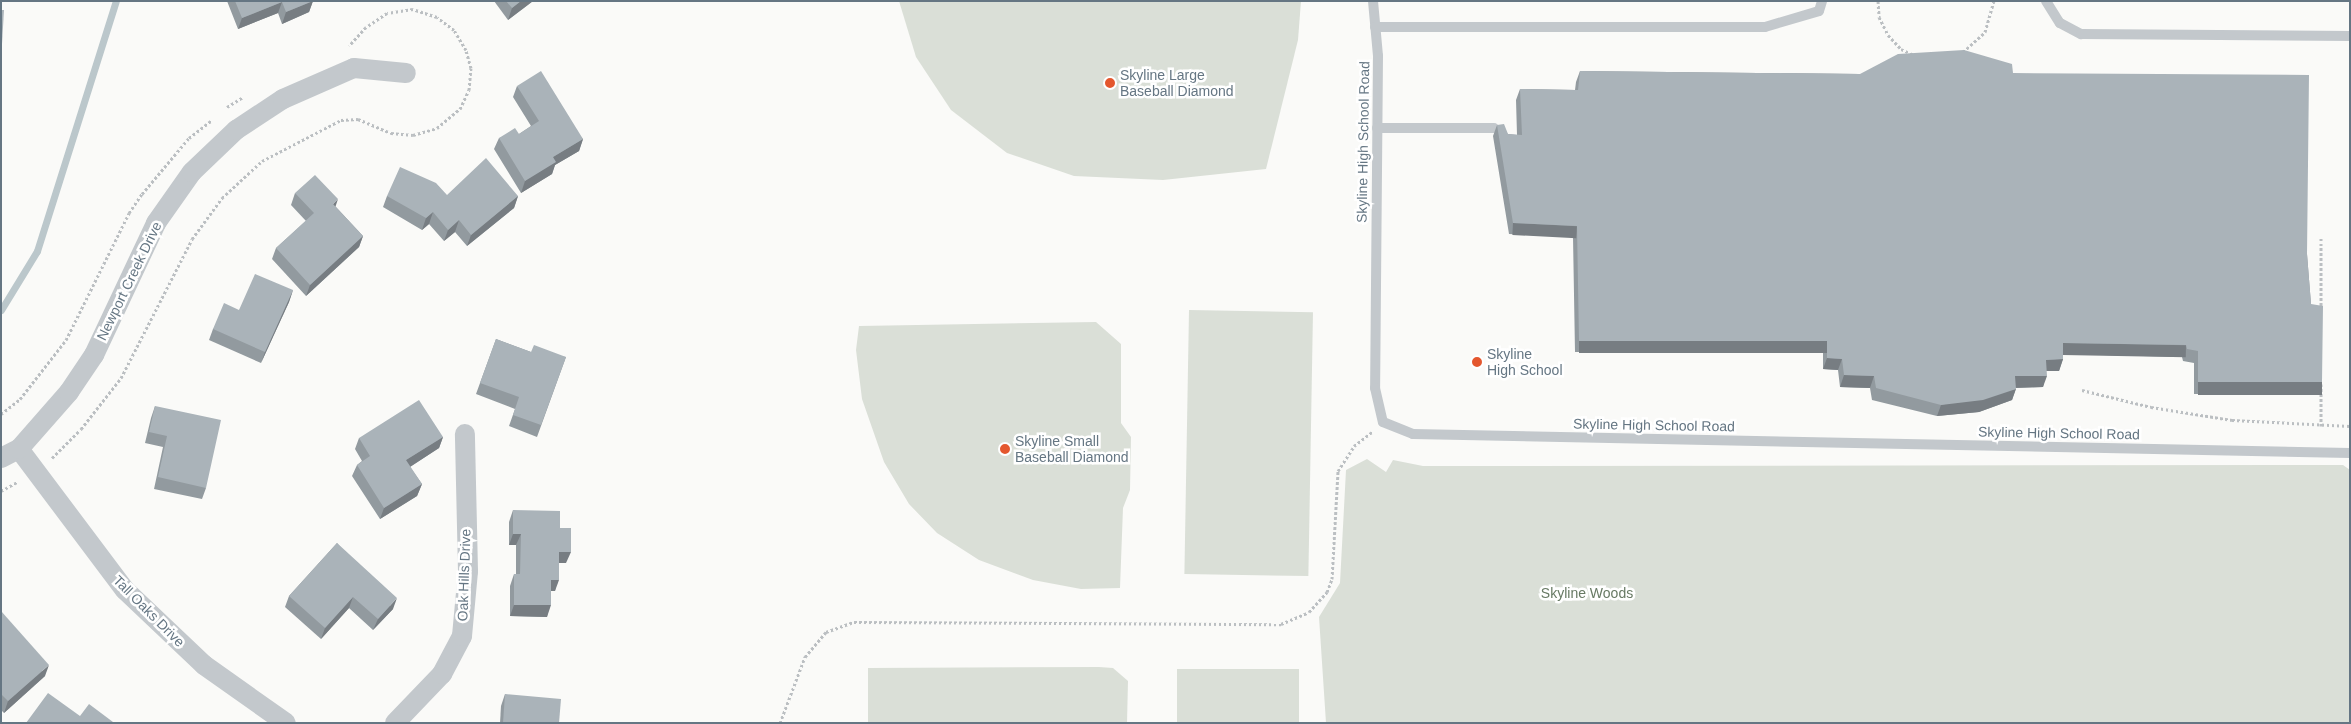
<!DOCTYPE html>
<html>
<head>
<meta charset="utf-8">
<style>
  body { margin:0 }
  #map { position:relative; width:2351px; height:724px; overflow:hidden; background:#fafaf8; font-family:Helvetica,sans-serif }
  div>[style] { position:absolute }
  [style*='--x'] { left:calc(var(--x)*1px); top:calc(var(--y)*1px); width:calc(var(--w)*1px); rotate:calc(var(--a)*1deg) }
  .green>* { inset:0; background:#dadfd7; transform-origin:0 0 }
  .stream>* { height:7px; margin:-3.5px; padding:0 3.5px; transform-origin:3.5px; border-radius:3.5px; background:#bbc7cb }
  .path>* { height:3px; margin-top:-1.5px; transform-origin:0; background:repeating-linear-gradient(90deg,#bbbfc2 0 2.5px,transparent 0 5px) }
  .lane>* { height:10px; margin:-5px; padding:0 5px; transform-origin:5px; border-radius:5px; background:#c3c8cc }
  .street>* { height:20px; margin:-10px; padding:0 10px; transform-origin:10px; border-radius:10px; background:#c3c8cc }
  .wall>* { inset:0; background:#929a9f }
  .shaded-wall>* { inset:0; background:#777d82; transform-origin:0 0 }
  .building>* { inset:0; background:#aab3b9 }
  .dots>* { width:14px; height:14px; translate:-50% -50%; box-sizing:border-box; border:2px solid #fff; border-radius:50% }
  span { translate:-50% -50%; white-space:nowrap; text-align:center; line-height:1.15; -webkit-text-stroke:5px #fff; paint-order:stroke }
  .poi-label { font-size:14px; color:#657683 }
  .left { translate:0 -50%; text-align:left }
  .street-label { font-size:14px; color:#657683 }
  .park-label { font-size:14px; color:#687a64 }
  .frame { position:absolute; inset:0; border:2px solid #657683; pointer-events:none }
</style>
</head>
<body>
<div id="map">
  <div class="green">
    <div style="clip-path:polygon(899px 1px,1301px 1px,1298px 40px,1266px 169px,1163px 180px,1074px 176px,1007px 153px,951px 110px,916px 57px)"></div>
    <div style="left:1189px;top:310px;width:124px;height:264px;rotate:1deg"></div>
    <div style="clip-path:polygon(1096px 322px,1121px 344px,1121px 423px,1131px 437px,1130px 490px,1123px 508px,1120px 588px,1081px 589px,1033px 580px,979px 560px,937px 533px,909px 504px,884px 462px,862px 399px,856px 350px,859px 326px)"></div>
    <div style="clip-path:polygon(1367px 459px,1386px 472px,1393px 460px,1423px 466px,1466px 466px,2343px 465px,2350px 470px,2350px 723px,1326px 723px,1319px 617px,1340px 583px,1346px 470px)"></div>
    <div style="clip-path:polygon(1099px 667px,1113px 668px,1128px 681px,1127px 723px,868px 723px,868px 668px)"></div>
    <div style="left:1177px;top:669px;width:122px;height:54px"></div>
  </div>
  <div class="stream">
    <div style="--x:1;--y:310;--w:69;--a:-58.6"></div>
    <div style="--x:37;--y:251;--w:262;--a:-72.5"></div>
  </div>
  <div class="path">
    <div style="--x:1878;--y:1;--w:16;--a:86"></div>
    <div style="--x:1879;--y:17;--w:20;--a:63"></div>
    <div style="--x:1888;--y:35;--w:19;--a:47"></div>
    <div style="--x:1901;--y:49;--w:14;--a:25"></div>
    <div style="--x:1963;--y:52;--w:30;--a:-42"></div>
    <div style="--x:1985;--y:32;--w:32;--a:-74"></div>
    <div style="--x:227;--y:107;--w:19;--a:-32"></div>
    <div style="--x:2321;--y:238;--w:70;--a:90"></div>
    <div style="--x:2321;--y:384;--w:42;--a:90"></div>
    <div style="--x:2082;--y:390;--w:71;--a:13.8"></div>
    <div style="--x:2151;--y:407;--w:82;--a:9.1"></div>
    <div style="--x:2232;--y:420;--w:118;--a:2.9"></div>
    <div style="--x:1;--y:414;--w:24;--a:-38"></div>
    <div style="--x:20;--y:399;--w:75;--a:-52.1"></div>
    <div style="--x:66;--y:340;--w:142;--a:-63.6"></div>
    <div style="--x:129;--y:213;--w:23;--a:-56"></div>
    <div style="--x:142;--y:194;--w:73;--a:-50"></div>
    <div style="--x:189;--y:138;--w:28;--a:-38"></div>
    <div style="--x:52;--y:458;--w:41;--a:-45"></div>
    <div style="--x:81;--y:429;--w:65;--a:-51.9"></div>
    <div style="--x:121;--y:378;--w:156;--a:-62.9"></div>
    <div style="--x:192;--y:239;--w:51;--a:-53.8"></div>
    <div style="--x:222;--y:198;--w:54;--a:-42.8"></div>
    <div style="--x:262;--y:161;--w:89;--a:-27.4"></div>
    <div style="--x:341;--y:120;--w:17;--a:-3"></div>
    <div style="--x:358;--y:119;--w:36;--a:23"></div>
    <div style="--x:391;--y:133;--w:22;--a:5"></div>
    <div style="--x:413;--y:135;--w:25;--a:-16"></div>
    <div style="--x:437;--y:128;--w:30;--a:-40"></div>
    <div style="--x:460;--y:109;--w:21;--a:-65"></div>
    <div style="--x:469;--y:90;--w:22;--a:-85"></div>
    <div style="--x:471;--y:68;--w:19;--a:-106"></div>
    <div style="--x:466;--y:50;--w:23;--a:-121"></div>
    <div style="--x:454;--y:30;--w:21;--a:-143"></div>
    <div style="--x:437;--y:17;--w:25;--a:-162"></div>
    <div style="--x:413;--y:9;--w:26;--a:171"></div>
    <div style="--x:387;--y:13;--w:25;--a:146"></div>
    <div style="--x:366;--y:27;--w:25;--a:132"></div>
    <div style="--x:1;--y:491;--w:18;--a:-29"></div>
    <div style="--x:780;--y:723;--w:71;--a:-69.3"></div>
    <div style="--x:805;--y:657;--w:33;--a:-50"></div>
    <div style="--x:826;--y:632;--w:30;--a:-20"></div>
    <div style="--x:854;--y:622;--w:427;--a:0.3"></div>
    <div style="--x:1281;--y:624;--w:30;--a:-23"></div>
    <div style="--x:1309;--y:612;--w:27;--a:-48"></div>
    <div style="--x:1327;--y:592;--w:14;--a:-69"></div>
    <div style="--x:1332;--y:579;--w:108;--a:-86.8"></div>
    <div style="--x:1338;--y:471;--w:30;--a:-57"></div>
    <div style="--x:1354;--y:446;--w:23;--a:-38"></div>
  </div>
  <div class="lane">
    <div style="--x:1373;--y:1;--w:55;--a:84.8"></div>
    <div style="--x:1378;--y:56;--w:332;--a:90.5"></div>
    <div style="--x:1375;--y:388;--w:35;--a:77"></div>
    <div style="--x:1383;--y:422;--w:32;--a:22"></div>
    <div style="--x:1413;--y:434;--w:937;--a:1.16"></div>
    <div style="--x:2046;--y:1;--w:26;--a:58"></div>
    <div style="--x:2060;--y:23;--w:24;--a:28"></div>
    <div style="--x:2081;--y:34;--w:269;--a:0.4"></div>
    <div style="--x:1375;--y:27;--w:390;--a:0"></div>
    <div style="--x:1765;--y:27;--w:56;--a:-16.5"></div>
    <div style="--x:1819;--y:11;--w:10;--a:-73"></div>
    <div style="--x:1377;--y:128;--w:117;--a:0"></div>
  </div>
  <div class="street">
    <div style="--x:19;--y:449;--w:176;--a:53.1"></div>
    <div style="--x:125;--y:590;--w:109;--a:43.5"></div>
    <div style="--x:204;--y:665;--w:100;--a:35.3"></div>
    <div style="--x:1;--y:458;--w:20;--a:-27"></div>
    <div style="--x:19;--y:449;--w:76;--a:-48.7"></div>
    <div style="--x:69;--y:392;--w:45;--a:-56"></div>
    <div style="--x:94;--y:355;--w:146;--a:-64.8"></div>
    <div style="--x:156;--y:223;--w:62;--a:-54.8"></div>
    <div style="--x:192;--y:172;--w:61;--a:-43.7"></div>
    <div style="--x:236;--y:130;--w:56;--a:-33.4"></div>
    <div style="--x:283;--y:99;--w:77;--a:-23.6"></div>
    <div style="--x:354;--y:68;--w:52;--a:5.5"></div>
    <div style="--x:395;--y:723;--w:68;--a:-46.2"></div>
    <div style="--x:442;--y:674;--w:43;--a:-62.2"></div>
    <div style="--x:462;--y:636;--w:65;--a:-84.7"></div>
    <div style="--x:468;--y:571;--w:137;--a:-91.3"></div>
  </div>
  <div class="wall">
    <div style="clip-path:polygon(227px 1px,313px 1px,309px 12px,282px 24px,278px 13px,238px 29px)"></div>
    <div style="clip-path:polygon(494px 1px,533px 1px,508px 20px)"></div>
    <div style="clip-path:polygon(1580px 71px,1860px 74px,2013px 73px,2307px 254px,2311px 304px,2322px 382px,2318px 394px,2194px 394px,2194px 363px,2183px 361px,2182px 357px,2063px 354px,2063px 359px,2059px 371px,2046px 371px,2043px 387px,2016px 388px,2012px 400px,1979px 412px,1937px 416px,1872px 400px,1870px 388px,1840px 387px,1838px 370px,1823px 369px,1823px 352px,1575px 352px,1573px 237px,1509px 234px,1493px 136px,1497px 125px,1508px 134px,1517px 135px,1516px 100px,1520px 89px,1575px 90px,1576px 82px)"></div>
    <div style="clip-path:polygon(517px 86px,583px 139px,579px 151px,555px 165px,552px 174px,521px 193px,494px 149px,499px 138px,519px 134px,531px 126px,513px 97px)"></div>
    <div style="clip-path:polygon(295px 193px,336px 207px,363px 236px,359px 247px,306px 296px,272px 259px,276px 248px,306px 221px,291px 205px)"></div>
    <div style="clip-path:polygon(447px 195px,518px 196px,514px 208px,467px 246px,455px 232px,444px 241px,429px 224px,422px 230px,383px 207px,387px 196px)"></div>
    <div style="clip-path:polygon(293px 290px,289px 302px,261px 363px,209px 340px,213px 329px,239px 310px)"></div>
    <div style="clip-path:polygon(496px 339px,531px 352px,566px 357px,537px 437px,509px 426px,515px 409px,476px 394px)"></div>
    <div style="clip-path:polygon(155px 406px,206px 488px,202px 499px,154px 489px,163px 447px,145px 443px,151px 418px)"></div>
    <div style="clip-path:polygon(443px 437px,439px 448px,410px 467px,422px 484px,417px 496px,380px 519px,352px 476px,357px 465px,362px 461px,355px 449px,359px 438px)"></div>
    <div style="clip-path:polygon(513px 510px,560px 528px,566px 563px,559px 563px,555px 591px,551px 591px,547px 617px,510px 616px,510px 586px,514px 574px,516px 574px,516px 545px,509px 545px,509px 522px)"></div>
    <div style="clip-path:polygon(337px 543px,393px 609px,373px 630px,349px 608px,321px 639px,285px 607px,289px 596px)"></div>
    <div style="clip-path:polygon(1px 611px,45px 676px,4px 713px,1px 710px)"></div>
    <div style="clip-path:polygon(505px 694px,559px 723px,500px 723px,501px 706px)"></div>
  </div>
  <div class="shaded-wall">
    <div style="clip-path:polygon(313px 1px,309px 12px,282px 24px,286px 12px)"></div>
    <div style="clip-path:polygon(521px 1px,533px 1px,508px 20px,512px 8px)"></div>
    <div style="clip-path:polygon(282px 2px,278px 13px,238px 29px,242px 18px)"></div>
    <div style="clip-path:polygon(583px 139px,579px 151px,555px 165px,552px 174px,521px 193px,525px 181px,553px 157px)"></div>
    <div style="clip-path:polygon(518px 196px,514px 208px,467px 246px,471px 235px)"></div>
    <div style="clip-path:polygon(338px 199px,334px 211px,333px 204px)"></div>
    <div style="clip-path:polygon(433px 212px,429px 224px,422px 230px,426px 218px)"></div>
    <div style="clip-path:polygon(459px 220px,455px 232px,444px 241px,448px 230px)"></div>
    <div style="left:1513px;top:223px;width:64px;height:12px;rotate:3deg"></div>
    <div style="clip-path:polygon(363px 236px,359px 247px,306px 296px,310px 285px)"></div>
    <div style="clip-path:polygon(293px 290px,289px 302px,261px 363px,265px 352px)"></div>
    <div style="left:1579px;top:341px;width:248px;height:12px"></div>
    <div style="left:2063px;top:343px;width:123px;height:12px;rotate:1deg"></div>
    <div style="clip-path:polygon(1827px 358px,1842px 359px,1838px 370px,1823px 369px)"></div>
    <div style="clip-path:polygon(2063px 359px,2059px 371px,2042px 371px,2046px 360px)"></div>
    <div style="clip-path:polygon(1844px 375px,1874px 376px,1870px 388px,1840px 387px)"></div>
    <div style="clip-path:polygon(2015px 376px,2047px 376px,2043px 387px,2011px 388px)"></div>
    <div style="left:2198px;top:382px;width:124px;height:13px"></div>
    <div style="clip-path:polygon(2016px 389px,2012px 400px,1979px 412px,1937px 416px,1941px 405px)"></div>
    <div style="clip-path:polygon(443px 437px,439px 448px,402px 472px,406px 460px)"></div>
    <div style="clip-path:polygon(422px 484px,417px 496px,380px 519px,384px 508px)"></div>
    <div style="clip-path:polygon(513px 534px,521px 534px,516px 545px,509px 545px)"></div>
    <div style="clip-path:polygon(559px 552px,571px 552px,566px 563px,555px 563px)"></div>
    <div style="clip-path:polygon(551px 580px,559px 580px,555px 591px,547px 591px)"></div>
    <div style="clip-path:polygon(353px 597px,349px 608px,321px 639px,325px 628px)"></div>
    <div style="clip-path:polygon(397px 598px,393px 609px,373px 630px,378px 619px)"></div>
    <div style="clip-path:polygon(514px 605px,551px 605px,547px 617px,510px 616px)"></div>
    <div style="clip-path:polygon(49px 665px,45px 676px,4px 713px,8px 701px)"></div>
  </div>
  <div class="building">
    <div style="clip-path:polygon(235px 1px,313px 1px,286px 12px,282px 2px,242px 18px)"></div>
    <div style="clip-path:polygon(506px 1px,521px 1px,512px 8px)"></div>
    <div style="clip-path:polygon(1px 10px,4px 10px,1px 61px)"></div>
    <div style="clip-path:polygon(1964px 50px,2012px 64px,2013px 73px,2309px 75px,2307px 254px,2311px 304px,2323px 306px,2322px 382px,2198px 382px,2198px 351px,2187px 349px,2186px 345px,2063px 343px,2063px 359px,2046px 360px,2047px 376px,2015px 376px,2016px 389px,1983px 400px,1941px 405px,1876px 388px,1874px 376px,1844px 375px,1842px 359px,1827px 358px,1827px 341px,1579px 341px,1577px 226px,1513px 223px,1497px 125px,1504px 124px,1508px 134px,1522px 135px,1520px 89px,1578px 90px,1580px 71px,1860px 74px,1898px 54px)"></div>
    <div style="clip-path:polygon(541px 71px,583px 139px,553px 157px,556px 162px,525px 181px,499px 138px,515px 128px,519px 134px,539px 121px,517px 86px)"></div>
    <div style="clip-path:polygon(486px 158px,518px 196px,471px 235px,459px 220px,448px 230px,433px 212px,426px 218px,387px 196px,400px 167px,436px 183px,447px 195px)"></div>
    <div style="clip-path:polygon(315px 175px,338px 199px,333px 204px,363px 236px,310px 285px,276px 248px,314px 213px,295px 193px)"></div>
    <div style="clip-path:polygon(255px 274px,293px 290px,265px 352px,213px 329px,224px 303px,239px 310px)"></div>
    <div style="clip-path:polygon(496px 339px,531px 352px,534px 345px,566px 357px,541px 425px,513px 415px,519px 397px,480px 383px)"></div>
    <div style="clip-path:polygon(419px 400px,443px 437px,406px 460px,422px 484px,384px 508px,357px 465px,370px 456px,359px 438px)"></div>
    <div style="clip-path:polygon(155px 406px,221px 420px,206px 488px,158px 477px,167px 436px,149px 432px)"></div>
    <div style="clip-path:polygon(513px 510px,560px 511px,560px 528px,571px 528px,571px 552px,559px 552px,559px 580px,551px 580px,551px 605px,514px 605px,514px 574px,520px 574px,521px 534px,513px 534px)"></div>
    <div style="clip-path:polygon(337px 543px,397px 598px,378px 619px,353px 597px,325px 628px,289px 596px)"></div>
    <div style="clip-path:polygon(1px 611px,49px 665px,8px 701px,1px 694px)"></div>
    <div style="clip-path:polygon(48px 693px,80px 716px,89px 704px,113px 722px,112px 723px,26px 723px)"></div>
    <div style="clip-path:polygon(505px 694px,561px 699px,559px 723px,503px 723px)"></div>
  </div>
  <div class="dots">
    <div style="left:1110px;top:83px;background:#e4572e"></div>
    <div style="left:1477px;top:362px;background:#e4572e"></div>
    <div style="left:1005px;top:449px;background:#e4572e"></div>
  </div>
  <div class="poi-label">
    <span class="left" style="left:1120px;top:83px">Skyline Large<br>Baseball Diamond</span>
    <span class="left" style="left:1487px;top:362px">Skyline<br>High School</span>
    <span class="left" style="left:1015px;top:449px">Skyline Small<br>Baseball Diamond</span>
  </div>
  <div class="street-label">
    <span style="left:1363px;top:142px;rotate:-89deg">Skyline High School Road</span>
    <span style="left:129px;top:281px;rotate:-64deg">Newport Creek Drive</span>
    <span style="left:1654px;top:425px;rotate:1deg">Skyline High School Road</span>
    <span style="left:2059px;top:433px;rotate:1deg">Skyline High School Road</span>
    <span style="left:464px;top:575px;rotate:-88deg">Oak Hills Drive</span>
    <span style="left:149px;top:611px;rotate:45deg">Tall Oaks Drive</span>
  </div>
  <div class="park-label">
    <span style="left:1587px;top:593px">Skyline Woods</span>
  </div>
  <div class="frame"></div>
</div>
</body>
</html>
